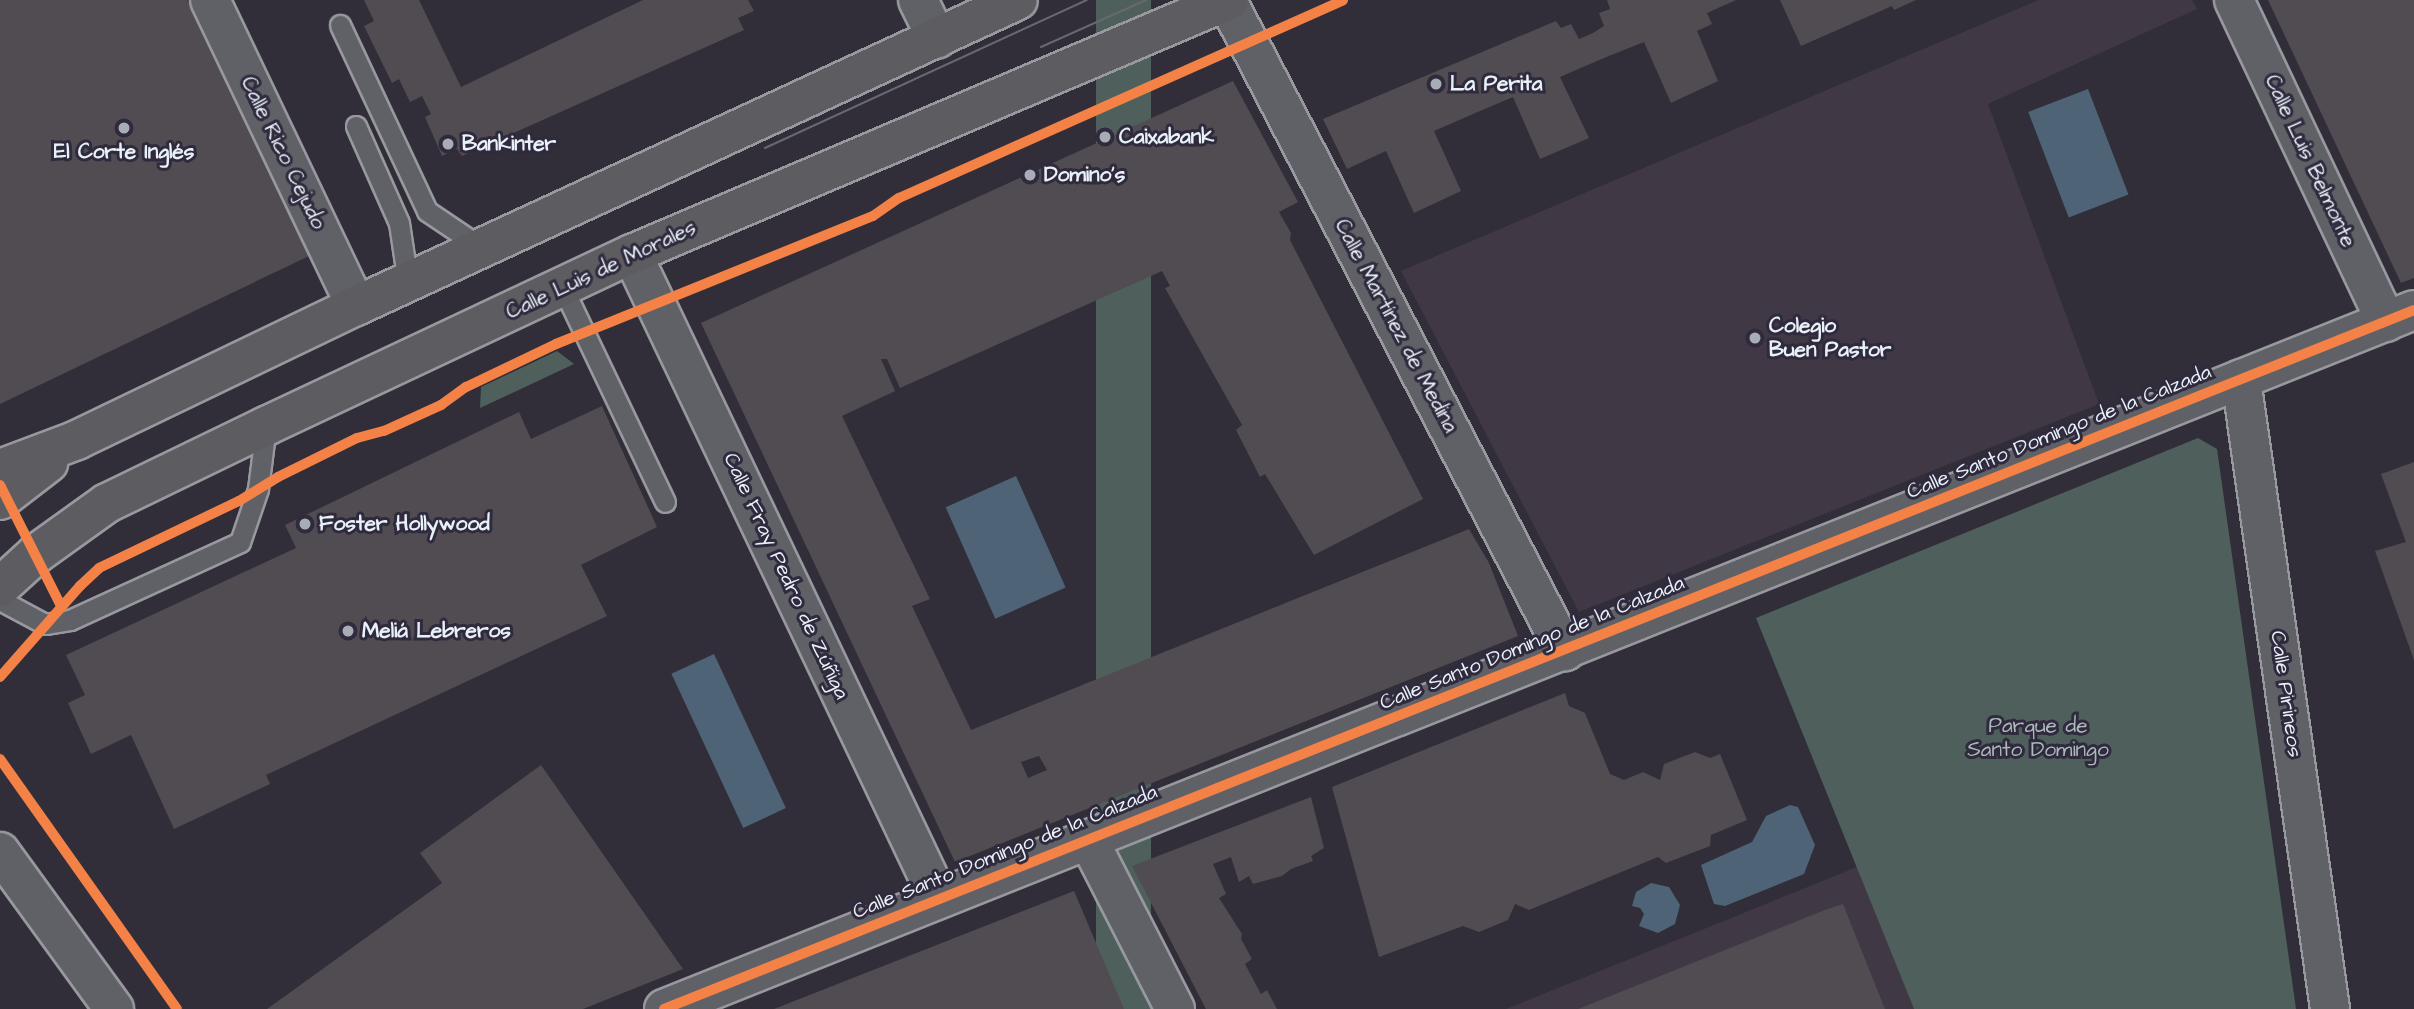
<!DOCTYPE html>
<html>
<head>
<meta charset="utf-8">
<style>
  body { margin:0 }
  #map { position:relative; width:2414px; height:1009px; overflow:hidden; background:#312e39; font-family:"Architects Daughter",sans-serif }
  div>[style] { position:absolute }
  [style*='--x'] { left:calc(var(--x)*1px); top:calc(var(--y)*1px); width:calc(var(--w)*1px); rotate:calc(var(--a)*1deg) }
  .built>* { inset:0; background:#413845 }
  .green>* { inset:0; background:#4f605c; transform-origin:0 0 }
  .water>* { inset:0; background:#4e6375; transform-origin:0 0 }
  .building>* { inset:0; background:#514c51 }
  .roads { filter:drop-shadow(2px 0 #98999f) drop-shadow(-2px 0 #98999f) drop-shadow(0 2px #98999f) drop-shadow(0 -2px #98999f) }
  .lane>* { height:19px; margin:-9.5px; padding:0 9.5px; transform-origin:9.5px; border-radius:9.5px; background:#606067 }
  .street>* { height:38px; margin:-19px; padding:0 19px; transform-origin:19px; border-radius:19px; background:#606067 }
  .secondary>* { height:38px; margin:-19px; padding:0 19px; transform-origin:19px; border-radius:19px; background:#606067 }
  .primary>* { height:38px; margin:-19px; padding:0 19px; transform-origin:19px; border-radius:19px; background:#5d5c60 }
  .tram>* { height:2px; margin:-1px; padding:0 1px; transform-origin:1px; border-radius:1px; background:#68686f }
  .cycleway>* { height:10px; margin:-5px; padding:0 5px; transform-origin:5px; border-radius:5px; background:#f48246 }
  .dots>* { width:19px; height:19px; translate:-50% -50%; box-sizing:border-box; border:4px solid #2f2a3d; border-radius:50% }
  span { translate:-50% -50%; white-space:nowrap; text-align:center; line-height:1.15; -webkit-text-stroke:6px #2f2a3d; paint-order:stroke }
  .poi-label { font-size:21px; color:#e8f1f8; font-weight:700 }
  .left { translate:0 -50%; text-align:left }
  .street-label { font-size:21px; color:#e8f1f8 }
  .park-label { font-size:21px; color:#adbabc }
</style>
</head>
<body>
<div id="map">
  <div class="built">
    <div style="clip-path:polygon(2039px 0,2192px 0,2197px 9px,1988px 104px,2099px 404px,1579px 612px,1401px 271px)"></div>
    <div style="clip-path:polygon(1857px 867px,1914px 1009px,1506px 1009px)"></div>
  </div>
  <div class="green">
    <div style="left:1096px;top:0;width:55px;height:1103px"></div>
    <div style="clip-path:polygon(557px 351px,574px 364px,480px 408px,481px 387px)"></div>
    <div style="clip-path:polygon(2198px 438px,2217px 449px,2296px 1009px,1914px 1009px,1756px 618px)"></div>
  </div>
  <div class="water">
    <div style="left:2088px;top:89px;width:113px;height:64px;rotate:69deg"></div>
    <div style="left:1016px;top:476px;width:122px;height:77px;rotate:66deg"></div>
    <div style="left:714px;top:654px;width:170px;height:47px;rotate:65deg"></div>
    <div style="clip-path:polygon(1790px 805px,1798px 807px,1815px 845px,1804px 874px,1725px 906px,1714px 904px,1701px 865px,1752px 842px,1766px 816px)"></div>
    <div style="clip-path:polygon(1651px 883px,1669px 887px,1680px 905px,1675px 924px,1658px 933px,1639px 926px,1644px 914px,1640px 908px,1632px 906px,1636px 892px)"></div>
  </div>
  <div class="building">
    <div style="clip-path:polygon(0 0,187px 0,309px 256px,0 404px)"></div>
    <div style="clip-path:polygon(364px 0,419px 0,461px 87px,643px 0,748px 0,754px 11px,738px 18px,744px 30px,462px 156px,457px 149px,442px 156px,425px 117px,431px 114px,422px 96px,410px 102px,399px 79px,392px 83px,364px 26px,374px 21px)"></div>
    <div style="clip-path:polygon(1607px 0,1736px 0,1707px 13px,1712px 24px,1697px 31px,1718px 81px,1671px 103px,1644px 42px,1604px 58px,1560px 77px,1589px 138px,1540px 159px,1513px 97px,1473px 114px,1434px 131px,1461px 191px,1414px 213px,1386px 151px,1347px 169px,1323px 119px,1556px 21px,1561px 28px,1571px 24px,1579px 39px,1593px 33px,1604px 26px,1599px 13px,1610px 9px)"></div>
    <div style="clip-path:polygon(1780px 0,1916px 0,1894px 10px,1892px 6px,1801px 46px)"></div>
    <div style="clip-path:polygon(2268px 0,2414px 0,2414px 278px,2401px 283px)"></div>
    <div style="clip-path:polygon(evenodd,1233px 81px,1298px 202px,1279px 212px,1291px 233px,1290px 240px,1423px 499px,1314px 555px,1265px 474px,1260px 477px,1236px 430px,1242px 425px,1165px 288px,1170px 286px,1162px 271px,900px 388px,887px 359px,881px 359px,895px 391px,842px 416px,930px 599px,912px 606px,971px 730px,1469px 529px,1489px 563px,1518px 636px,955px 862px,701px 323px,1233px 81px,1039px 756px,1047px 770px,1028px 778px,1021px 762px,1039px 756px)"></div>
    <div style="clip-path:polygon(602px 406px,657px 527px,581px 565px,607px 616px,266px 775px,270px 784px,174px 829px,131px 735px,91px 754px,68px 703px,85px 695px,66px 655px,296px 548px,285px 525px,519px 412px,531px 439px)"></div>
    <div style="clip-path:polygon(2414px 462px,2414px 660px,2375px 551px,2406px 542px,2381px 474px)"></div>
    <div style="clip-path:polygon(1565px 693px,1569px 706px,1585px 713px,1610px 774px,1624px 780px,1643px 772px,1660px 780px,1664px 764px,1695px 752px,1710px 758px,1720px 754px,1747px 820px,1711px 835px,1710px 846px,1666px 863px,1658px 857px,1529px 910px,1515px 904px,1508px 920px,1479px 932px,1463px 926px,1379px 957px,1332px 787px)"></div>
    <div style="clip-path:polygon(541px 765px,683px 969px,583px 1009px,267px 1009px,442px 883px,420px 853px)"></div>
    <div style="clip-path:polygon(1311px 797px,1324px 848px,1311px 856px,1313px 861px,1291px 869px,1282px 876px,1253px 884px,1249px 876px,1239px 882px,1231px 857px,1213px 864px,1226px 894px,1219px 898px,1242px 934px,1241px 939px,1252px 959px,1245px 964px,1261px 994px,1267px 990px,1277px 1009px,1206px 1009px,1132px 866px)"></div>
    <div style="clip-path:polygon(1074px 891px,1124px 1009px,774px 1009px)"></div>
    <div style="clip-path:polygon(1843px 904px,1885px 1009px,1578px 1009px,1825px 910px)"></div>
  </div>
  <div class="roads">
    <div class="lane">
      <div style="--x:340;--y:25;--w:205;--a:64.9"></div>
      <div style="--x:427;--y:211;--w:66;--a:33.9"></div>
      <div style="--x:356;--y:126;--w:106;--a:66.1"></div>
      <div style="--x:399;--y:223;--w:61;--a:81.5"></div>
      <div style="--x:562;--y:286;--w:239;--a:64.5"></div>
      <div style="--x:0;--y:600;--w:51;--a:28.1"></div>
      <div style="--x:45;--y:624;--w:25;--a:-9"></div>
      <div style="--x:70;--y:620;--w:187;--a:-24.6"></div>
      <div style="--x:240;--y:542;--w:56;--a:-71.2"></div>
      <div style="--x:258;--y:489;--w:64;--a:-82.8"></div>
    </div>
    <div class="street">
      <div style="--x:210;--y:0;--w:339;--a:64.5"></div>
      <div style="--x:918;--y:0;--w:43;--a:64"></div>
      <div style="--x:2234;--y:0;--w:356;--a:64.7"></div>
      <div style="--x:1227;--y:1;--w:733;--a:62.53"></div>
      <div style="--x:632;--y:254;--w:714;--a:64.55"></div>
      <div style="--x:2241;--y:379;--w:636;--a:81.96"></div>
      <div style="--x:1088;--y:839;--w:191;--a:62.9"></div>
      <div style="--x:664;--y:1009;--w:1884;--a:-21.77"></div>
    </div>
    <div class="secondary">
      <div style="--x:0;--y:852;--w:194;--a:54"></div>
    </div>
    <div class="primary">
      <div style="--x:0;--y:469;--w:82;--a:-20.6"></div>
      <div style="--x:77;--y:440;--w:310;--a:-25.7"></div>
      <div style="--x:356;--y:306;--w:729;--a:-24.81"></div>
      <div style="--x:0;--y:500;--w:61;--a:-37.6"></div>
      <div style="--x:0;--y:587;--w:49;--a:-42.5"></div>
      <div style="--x:36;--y:554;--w:87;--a:-35.7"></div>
      <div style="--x:107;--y:503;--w:177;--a:-25.8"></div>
      <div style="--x:266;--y:426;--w:404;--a:-25.2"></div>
      <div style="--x:632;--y:254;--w:649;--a:-23.05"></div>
    </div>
  </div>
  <div class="tram">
    <div style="--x:1041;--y:47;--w:115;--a:-24.1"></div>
    <div style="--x:765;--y:148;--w:354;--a:-24.7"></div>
  </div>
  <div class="cycleway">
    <div style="--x:0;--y:485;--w:136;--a:63.2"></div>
    <div style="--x:0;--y:677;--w:121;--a:-48.7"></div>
    <div style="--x:80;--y:586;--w:26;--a:-43"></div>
    <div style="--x:99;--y:568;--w:155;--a:-25.6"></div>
    <div style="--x:239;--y:501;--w:46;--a:-31.6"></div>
    <div style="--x:278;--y:477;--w:88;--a:-26.3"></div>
    <div style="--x:357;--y:438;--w:28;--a:-15"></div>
    <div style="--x:384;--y:431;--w:63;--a:-24.5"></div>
    <div style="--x:441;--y:405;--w:31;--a:-36"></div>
    <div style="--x:466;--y:387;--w:100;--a:-25.5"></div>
    <div style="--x:556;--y:344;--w:342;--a:-22"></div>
    <div style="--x:873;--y:216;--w:32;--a:-35"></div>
    <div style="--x:899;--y:198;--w:486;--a:-24"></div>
    <div style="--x:0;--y:759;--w:306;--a:54.7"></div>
    <div style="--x:664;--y:1009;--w:1884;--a:-21.77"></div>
  </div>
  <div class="dots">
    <div style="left:1436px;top:84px;background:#a8adb5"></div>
    <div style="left:124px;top:128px;background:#a8adb5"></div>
    <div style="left:1105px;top:137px;background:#a8adb5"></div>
    <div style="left:448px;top:144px;background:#a8adb5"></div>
    <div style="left:1030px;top:175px;background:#a8adb5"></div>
    <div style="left:1755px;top:338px;background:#a8adb5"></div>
    <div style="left:305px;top:524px;background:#a8adb5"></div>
    <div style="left:348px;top:631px;background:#a8adb5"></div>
  </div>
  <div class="poi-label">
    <span class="left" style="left:1450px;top:84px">La Perita</span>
    <span class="left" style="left:1119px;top:137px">Caixabank</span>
    <span class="left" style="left:462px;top:144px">Bankinter</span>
    <span style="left:124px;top:152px">El Corte Inglés</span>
    <span class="left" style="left:1044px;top:175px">Domino's</span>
    <span class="left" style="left:1769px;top:338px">Colegio<br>Buen Pastor</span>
    <span class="left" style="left:319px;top:524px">Foster Hollywood</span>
    <span class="left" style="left:362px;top:631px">Meliá Lebreros</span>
  </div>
  <div class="street-label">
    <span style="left:283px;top:153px;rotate:64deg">Calle Rico Cejudo</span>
    <span style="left:2310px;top:161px;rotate:65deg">Calle Luis Belmonte</span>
    <span style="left:601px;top:270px;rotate:-25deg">Calle Luis de Morales</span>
    <span style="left:1396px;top:326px;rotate:62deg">Calle Martínez de Medina</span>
    <span style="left:2059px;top:432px;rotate:-22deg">Calle Santo Domingo de la Calzada</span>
    <span style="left:786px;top:576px;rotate:65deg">Calle Fray Pedro de Zúñiga</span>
    <span style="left:1532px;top:643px;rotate:-22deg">Calle Santo Domingo de la Calzada</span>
    <span style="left:2286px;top:694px;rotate:82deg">Calle Pirineos</span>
    <span style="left:1005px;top:852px;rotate:-22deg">Calle Santo Domingo de la Calzada</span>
  </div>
  <div class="park-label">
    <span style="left:2038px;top:738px">Parque de<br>Santo Domingo</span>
  </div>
</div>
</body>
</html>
